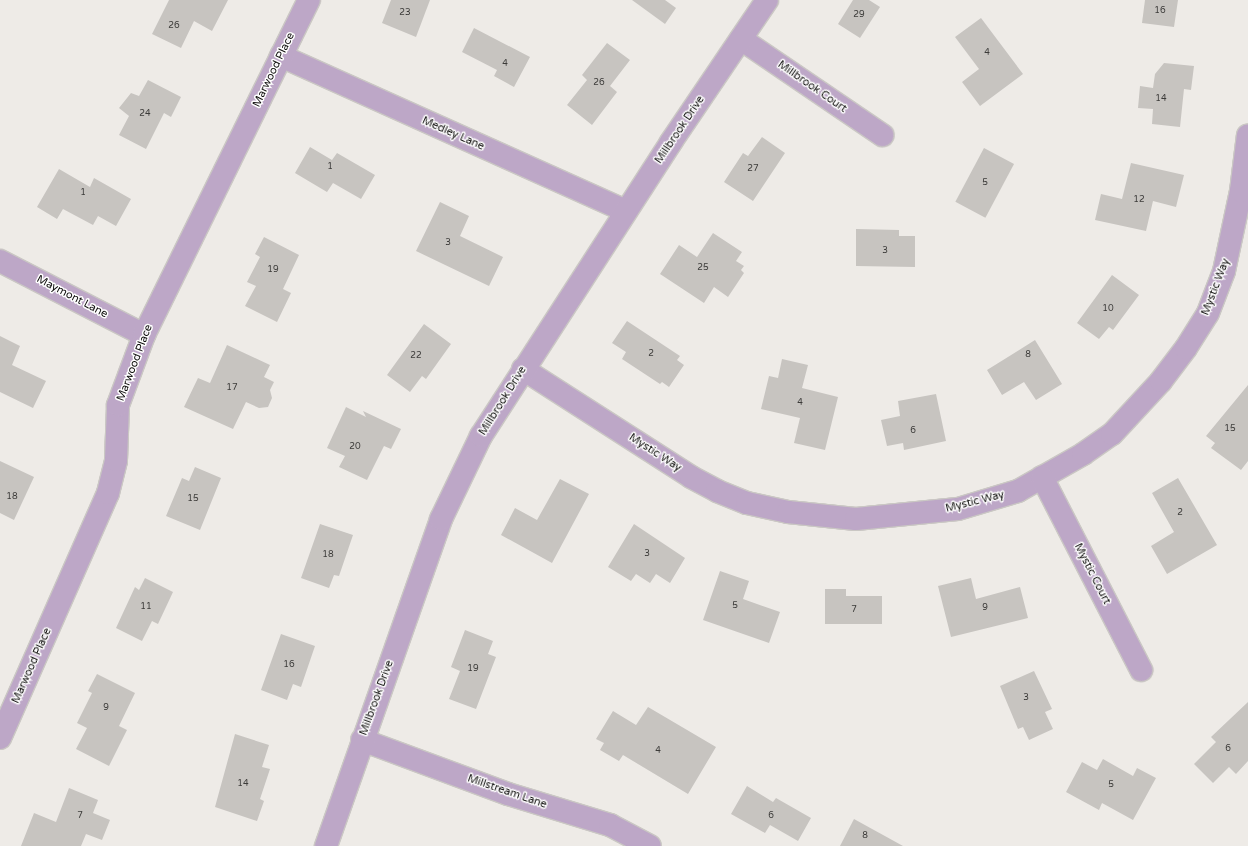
<!DOCTYPE html>
<html>
<head>
<meta charset="utf-8">
<style>
  body { margin:0 }
  #map { position:relative; width:1248px; height:846px; overflow:hidden; background:#eeebe7; font-family:"Varela Round",sans-serif }
  div>[style] { position:absolute }
  [style*='--x'] { left:calc(var(--x)*1px); top:calc(var(--y)*1px); width:calc(var(--w)*1px); rotate:calc(var(--a)*1deg) }
  .building>* { inset:0; background:#c7c4c0; transform-origin:0 0 }
  .roads { filter:drop-shadow(1px 0 #cac7c4) drop-shadow(-1px 0 #cac7c4) drop-shadow(0 1px #cac7c4) drop-shadow(0 -1px #cac7c4) }
  .minor>* { height:22px; margin:-11px; padding:0 11px; transform-origin:11px; border-radius:11px; background:#bda7c7 }
  span { translate:-50% -50%; white-space:nowrap; text-align:center; line-height:1.15; -webkit-text-stroke:3px #fff; paint-order:stroke }
  .number-label { font-size:9px; color:#3c3b39 }
  .number-label span { -webkit-text-stroke-width:0 }
  .street-label { font-size:11px; color:#0e0d0c }
</style>
</head>
<body>
<div id="map">
  <div class="building">
    <div style="clip-path:polygon(169px 0,228px 0,212px 31px,194px 21px,181px 48px,152px 34px)"></div>
    <div style="clip-path:polygon(391px 0,430px 0,416px 37px,382px 23px)"></div>
    <div style="clip-path:polygon(632px 0,665px 0,676px 8px,665px 24px)"></div>
    <div style="clip-path:polygon(853px 0,869px 0,880px 7px,860px 38px,838px 24px)"></div>
    <div style="clip-path:polygon(1145px 0,1178px 0,1174px 27px,1142px 23px)"></div>
    <div style="clip-path:polygon(981px 18px,1023px 74px,980px 106px,962px 82px,979px 69px,955px 37px)"></div>
    <div style="clip-path:polygon(474px 28px,530px 57px,514px 87px,494px 76px,497px 70px,462px 52px)"></div>
    <div style="clip-path:polygon(607px 43px,630px 60px,610px 86px,617px 92px,592px 125px,567px 105px,587px 80px,582px 75px)"></div>
    <div style="clip-path:polygon(1164px 63px,1194px 66px,1191px 90px,1184px 89px,1180px 127px,1152px 124px,1153px 109px,1138px 108px,1140px 86px,1153px 88px,1155px 74px)"></div>
    <div style="clip-path:polygon(148px 80px,181px 97px,171px 117px,164px 113px,146px 149px,119px 135px,129px 116px,119px 108px,131px 93px,139px 96px)"></div>
    <div style="clip-path:polygon(762px 137px,785px 153px,753px 201px,724px 182px,743px 153px,748px 156px)"></div>
    <div style="clip-path:polygon(310px 147px,332px 160px,337px 153px,375px 175px,361px 199px,333px 183px,327px 192px,295px 173px)"></div>
    <div style="left:984px;top:148px;width:34px;height:61px;rotate:28deg"></div>
    <div style="clip-path:polygon(1131px 163px,1184px 175px,1176px 207px,1153px 201px,1146px 231px,1095px 220px,1101px 194px,1122px 199px)"></div>
    <div style="clip-path:polygon(59px 169px,90px 187px,94px 178px,131px 199px,116px 226px,98px 216px,93px 225px,63px 209px,57px 219px,37px 207px)"></div>
    <div style="clip-path:polygon(440px 202px,469px 216px,460px 236px,503px 257px,489px 286px,416px 251px)"></div>
    <div style="clip-path:polygon(856px 229px,899px 230px,899px 236px,915px 236px,915px 267px,856px 266px)"></div>
    <div style="clip-path:polygon(713px 233px,742px 252px,736px 261px,744px 266px,741px 270px,744px 273px,728px 297px,714px 287px,704px 303px,660px 274px,679px 245px,697px 257px)"></div>
    <div style="clip-path:polygon(264px 237px,299px 255px,283px 289px,291px 293px,277px 322px,245px 306px,256px 286px,247px 282px,260px 257px,255px 254px)"></div>
    <div style="clip-path:polygon(1112px 275px,1139px 295px,1113px 330px,1109px 327px,1099px 339px,1077px 323px)"></div>
    <div style="clip-path:polygon(627px 321px,680px 356px,677px 360px,684px 365px,669px 387px,662px 382px,660px 384px,622px 359px,626px 352px,612px 343px)"></div>
    <div style="clip-path:polygon(424px 324px,451px 344px,426px 379px,422px 376px,410px 392px,387px 375px)"></div>
    <div style="clip-path:polygon(0 336px,20px 346px,12px 365px,46px 381px,33px 408px,0 392px)"></div>
    <div style="clip-path:polygon(1035px 340px,1062px 384px,1036px 400px,1024px 382px,1002px 395px,987px 370px)"></div>
    <div style="clip-path:polygon(227px 345px,270px 365px,264px 377px,274px 382px,270px 390px,272px 398px,268px 407px,259px 408px,246px 402px,233px 429px,184px 407px,198px 378px,210px 383px)"></div>
    <div style="clip-path:polygon(782px 359px,808px 365px,802px 388px,838px 397px,825px 450px,794px 443px,800px 418px,761px 409px,769px 376px,778px 378px)"></div>
    <div style="clip-path:polygon(1248px 385px,1248px 461px,1241px 470px,1211px 448px,1215px 443px,1206px 436px)"></div>
    <div style="clip-path:polygon(936px 394px,946px 441px,904px 450px,903px 443px,887px 446px,881px 420px,900px 416px,898px 401px)"></div>
    <div style="clip-path:polygon(346px 407px,366px 417px,363px 411px,401px 429px,391px 449px,384px 446px,367px 480px,339px 467px,345px 456px,327px 448px)"></div>
    <div style="clip-path:polygon(0 461px,34px 477px,14px 520px,0 513px)"></div>
    <div style="clip-path:polygon(195px 467px,221px 478px,200px 530px,166px 516px,182px 478px,189px 481px)"></div>
    <div style="clip-path:polygon(1178px 478px,1217px 545px,1167px 574px,1151px 546px,1174px 532px,1152px 493px)"></div>
    <div style="clip-path:polygon(560px 479px,589px 494px,552px 563px,501px 535px,515px 508px,537px 520px)"></div>
    <div style="clip-path:polygon(320px 524px,353px 535px,339px 576px,334px 575px,329px 588px,301px 578px)"></div>
    <div style="clip-path:polygon(634px 524px,685px 558px,670px 583px,656px 574px,650px 583px,636px 574px,631px 581px,608px 567px)"></div>
    <div style="clip-path:polygon(720px 571px,749px 581px,743px 599px,780px 612px,769px 643px,703px 620px)"></div>
    <div style="clip-path:polygon(145px 578px,173px 592px,158px 624px,152px 621px,142px 641px,116px 628px,135px 587px,139px 590px)"></div>
    <div style="clip-path:polygon(971px 578px,976px 599px,1020px 587px,1028px 618px,951px 637px,938px 586px)"></div>
    <div style="clip-path:polygon(825px 589px,846px 589px,846px 596px,882px 596px,882px 624px,825px 624px)"></div>
    <div style="clip-path:polygon(465px 630px,493px 641px,488px 654px,496px 657px,476px 709px,449px 699px,460px 671px,451px 667px)"></div>
    <div style="clip-path:polygon(281px 634px,315px 646px,301px 687px,293px 684px,287px 700px,261px 690px)"></div>
    <div style="clip-path:polygon(1034px 671px,1052px 709px,1045px 712px,1053px 729px,1029px 740px,1023px 727px,1018px 729px,1000px 686px)"></div>
    <div style="clip-path:polygon(97px 674px,135px 693px,119px 726px,127px 730px,109px 766px,76px 749px,87px 728px,77px 723px,92px 693px,88px 691px)"></div>
    <div style="clip-path:polygon(1248px 702px,1248px 761px,1236px 774px,1229px 767px,1213px 783px,1194px 764px,1216px 742px,1211px 737px)"></div>
    <div style="clip-path:polygon(648px 707px,716px 747px,688px 794px,623px 755px,619px 761px,600px 750px,604px 743px,596px 739px,613px 711px,636px 725px)"></div>
    <div style="clip-path:polygon(235px 734px,269px 745px,262px 767px,270px 769px,260px 799px,264px 801px,257px 821px,215px 807px)"></div>
    <div style="clip-path:polygon(1103px 759px,1133px 776px,1137px 768px,1156px 778px,1133px 820px,1102px 803px,1099px 810px,1066px 792px,1082px 762px,1097px 770px)"></div>
    <div style="clip-path:polygon(747px 786px,773px 802px,776px 798px,811px 818px,798px 841px,770px 825px,765px 833px,731px 814px)"></div>
    <div style="clip-path:polygon(69px 788px,98px 800px,93px 813px,110px 820px,102px 840px,86px 834px,81px 846px,21px 846px,34px 813px,56px 822px)"></div>
    <div style="clip-path:polygon(854px 819px,903px 846px,840px 846px)"></div>
  </div>
  <div class="roads">
    <div class="minor">
      <div style="--x:741;--y:39;--w:171;--a:34.2"></div>
      <div style="--x:281;--y:56;--w:378;--a:24.2"></div>
      <div style="--x:0;--y:261;--w:162;--a:27.2"></div>
      <div style="--x:523;--y:369;--w:200;--a:32.7"></div>
      <div style="--x:691;--y:477;--w:30;--a:28"></div>
      <div style="--x:717;--y:491;--w:32;--a:22"></div>
      <div style="--x:747;--y:503;--w:42;--a:12.4"></div>
      <div style="--x:788;--y:512;--w:68;--a:5.9"></div>
      <div style="--x:856;--y:519;--w:102;--a:-5.6"></div>
      <div style="--x:958;--y:509;--w:63;--a:-16.7"></div>
      <div style="--x:1018;--y:491;--w:75;--a:-29.6"></div>
      <div style="--x:1083;--y:454;--w:35;--a:-35"></div>
      <div style="--x:1112;--y:434;--w:72;--a:-47.2"></div>
      <div style="--x:1161;--y:381;--w:41;--a:-52.9"></div>
      <div style="--x:1186;--y:348;--w:41;--a:-57.8"></div>
      <div style="--x:1208;--y:313;--w:45;--a:-69.1"></div>
      <div style="--x:1224;--y:271;--w:82;--a:-78"></div>
      <div style="--x:1241;--y:191;--w:56;--a:-82.9"></div>
      <div style="--x:1042;--y:477;--w:217;--a:62.8"></div>
      <div style="--x:0;--y:738;--w:268;--a:-66.2"></div>
      <div style="--x:108;--y:493;--w:34;--a:-76"></div>
      <div style="--x:116;--y:460;--w:55;--a:-87.9"></div>
      <div style="--x:118;--y:405;--w:75;--a:-69.6"></div>
      <div style="--x:144;--y:335;--w:373;--a:-63.8"></div>
      <div style="--x:362;--y:740;--w:156;--a:20.3"></div>
      <div style="--x:508;--y:794;--w:107;--a:16.9"></div>
      <div style="--x:610;--y:825;--w:45;--a:27.7"></div>
      <div style="--x:326;--y:846;--w:347;--a:-70.6"></div>
      <div style="--x:441;--y:519;--w:92;--a:-64.3"></div>
      <div style="--x:481;--y:436;--w:350;--a:-57.1"></div>
      <div style="--x:671;--y:142;--w:171;--a:-55.9"></div>
    </div>
  </div>
  <div class="number-label">
    <span style="left:1160px;top:11px">16</span>
    <span style="left:405px;top:13px">23</span>
    <span style="left:859px;top:15px">29</span>
    <span style="left:174px;top:26px">26</span>
    <span style="left:987px;top:53px">4</span>
    <span style="left:505px;top:64px">4</span>
    <span style="left:599px;top:83px">26</span>
    <span style="left:1161px;top:99px">14</span>
    <span style="left:145px;top:114px">24</span>
    <span style="left:330px;top:167px">1</span>
    <span style="left:753px;top:169px">27</span>
    <span style="left:985px;top:183px">5</span>
    <span style="left:83px;top:193px">1</span>
    <span style="left:1139px;top:200px">12</span>
    <span style="left:448px;top:243px">3</span>
    <span style="left:885px;top:251px">3</span>
    <span style="left:703px;top:268px">25</span>
    <span style="left:273px;top:270px">19</span>
    <span style="left:1108px;top:309px">10</span>
    <span style="left:651px;top:354px">2</span>
    <span style="left:1028px;top:355px">8</span>
    <span style="left:416px;top:356px">22</span>
    <span style="left:232px;top:388px">17</span>
    <span style="left:800px;top:403px">4</span>
    <span style="left:1230px;top:429px">15</span>
    <span style="left:913px;top:431px">6</span>
    <span style="left:355px;top:447px">20</span>
    <span style="left:12px;top:497px">18</span>
    <span style="left:193px;top:499px">15</span>
    <span style="left:1180px;top:513px">2</span>
    <span style="left:647px;top:554px">3</span>
    <span style="left:328px;top:555px">18</span>
    <span style="left:735px;top:606px">5</span>
    <span style="left:146px;top:607px">11</span>
    <span style="left:985px;top:608px">9</span>
    <span style="left:854px;top:610px">7</span>
    <span style="left:289px;top:665px">16</span>
    <span style="left:473px;top:669px">19</span>
    <span style="left:1026px;top:698px">3</span>
    <span style="left:106px;top:708px">9</span>
    <span style="left:1228px;top:749px">6</span>
    <span style="left:658px;top:751px">4</span>
    <span style="left:243px;top:784px">14</span>
    <span style="left:1111px;top:785px">5</span>
    <span style="left:80px;top:816px">7</span>
    <span style="left:771px;top:816px">6</span>
    <span style="left:865px;top:836px">8</span>
  </div>
  <div class="street-label">
    <span style="left:274px;top:70px;rotate:-64deg">Marwood Place</span>
    <span style="left:812px;top:87px;rotate:35deg">Millbrook Court</span>
    <span style="left:680px;top:130px;rotate:-56deg">Millbrook Drive</span>
    <span style="left:453px;top:134px;rotate:24deg">Medley Lane</span>
    <span style="left:1216px;top:287px;rotate:-69deg">Mystic Way</span>
    <span style="left:72px;top:297px;rotate:28deg">Maymont Lane</span>
    <span style="left:135px;top:363px;rotate:-69deg">Marwood Place</span>
    <span style="left:503px;top:401px;rotate:-58deg">Millbrook Drive</span>
    <span style="left:655px;top:453px;rotate:33deg">Mystic Way</span>
    <span style="left:975px;top:502px;rotate:-14deg">Mystic Way</span>
    <span style="left:1092px;top:574px;rotate:63deg">Mystic Court</span>
    <span style="left:32px;top:666px;rotate:-66deg">Marwood Place</span>
    <span style="left:377px;top:698px;rotate:-70deg">Millbrook Drive</span>
    <span style="left:507px;top:792px;rotate:19deg">Millstream Lane</span>
  </div>
</div>
</body>
</html>
